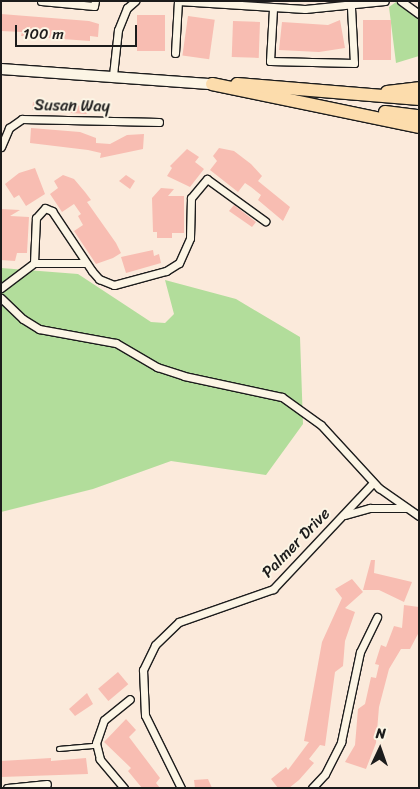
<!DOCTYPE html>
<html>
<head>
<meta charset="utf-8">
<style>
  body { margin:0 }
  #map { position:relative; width:420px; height:789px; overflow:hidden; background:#fbeadb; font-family:Sriracha,sans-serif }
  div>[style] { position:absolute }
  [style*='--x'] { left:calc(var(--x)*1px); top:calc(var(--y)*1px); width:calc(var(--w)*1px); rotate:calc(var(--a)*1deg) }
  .green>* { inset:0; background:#b2dd9b }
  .building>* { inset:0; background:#f8bdb2; transform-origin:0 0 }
  .roads { filter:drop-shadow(1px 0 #1c1c1c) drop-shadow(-1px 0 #1c1c1c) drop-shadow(0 1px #1c1c1c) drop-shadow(0 -1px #1c1c1c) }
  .service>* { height:4px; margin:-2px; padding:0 2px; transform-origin:2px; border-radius:2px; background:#fcf5e5 }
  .minor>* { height:7px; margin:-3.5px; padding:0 3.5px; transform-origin:3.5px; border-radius:3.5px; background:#fcf5e5 }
  .secondary>* { height:10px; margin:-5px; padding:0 5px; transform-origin:5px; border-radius:5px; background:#fcf5e5 }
  .motorway>* { height:12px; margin:-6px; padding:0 6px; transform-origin:6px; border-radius:6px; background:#fcdcac }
  span { translate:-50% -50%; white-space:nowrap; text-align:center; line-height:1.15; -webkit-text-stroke:4px #fcf5e5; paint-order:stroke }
  .street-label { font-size:16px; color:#1c1c1c }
  .frame { position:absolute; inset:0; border:2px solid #1c1c1c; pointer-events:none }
  .north { position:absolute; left:355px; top:724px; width:50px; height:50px; -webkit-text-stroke:4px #fcf5e5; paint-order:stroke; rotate:3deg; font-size:14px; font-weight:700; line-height:20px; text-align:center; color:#1c1c1c }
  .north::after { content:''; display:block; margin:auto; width:18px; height:22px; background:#1c1c1c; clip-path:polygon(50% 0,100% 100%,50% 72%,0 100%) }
  .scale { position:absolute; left:15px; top:25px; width:122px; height:22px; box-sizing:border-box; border:2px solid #1c1c1c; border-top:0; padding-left:6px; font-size:15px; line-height:18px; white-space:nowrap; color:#1c1c1c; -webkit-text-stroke:4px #fcf5e5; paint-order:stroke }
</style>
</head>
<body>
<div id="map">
  <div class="green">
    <div style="clip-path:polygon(396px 2px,419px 18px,419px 56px,396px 63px,389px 7px)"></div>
    <div style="clip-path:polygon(1px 268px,78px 274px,151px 322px,165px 323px,174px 314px,165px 280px,236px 299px,300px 337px,303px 424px,266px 475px,171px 461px,93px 489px,1px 512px)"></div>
  </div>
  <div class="building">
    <div style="clip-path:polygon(1px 14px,89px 21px,99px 24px,98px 37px,90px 36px,90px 41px,21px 36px,22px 32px,1px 31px)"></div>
    <div style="left:137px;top:15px;width:28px;height:36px"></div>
    <div style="left:188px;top:16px;width:27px;height:40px;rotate:8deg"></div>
    <div style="clip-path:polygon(340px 20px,345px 48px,319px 52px,279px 50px,282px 22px,328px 25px)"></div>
    <div style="left:363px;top:20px;width:28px;height:40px"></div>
    <div style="left:233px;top:21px;width:27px;height:36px;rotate:2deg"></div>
    <div style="left:33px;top:102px;width:18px;height:8px;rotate:6deg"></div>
    <div style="left:70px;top:105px;width:17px;height:8px;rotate:3deg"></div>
    <div style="clip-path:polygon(31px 128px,80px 132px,96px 138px,96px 143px,110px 144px,127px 135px,144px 134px,143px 149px,100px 158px,101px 153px,88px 150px,30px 143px)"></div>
    <div style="clip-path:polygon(219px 148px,234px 151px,251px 164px,262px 176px,258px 181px,290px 207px,283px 221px,258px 200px,261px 195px,251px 187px,245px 183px,238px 192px,210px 170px,217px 161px,213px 156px)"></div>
    <div style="clip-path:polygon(187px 149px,199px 157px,195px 162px,204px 169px,190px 187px,167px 176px,172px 168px,170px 166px)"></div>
    <div style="clip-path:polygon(35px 168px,45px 194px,26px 206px,19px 195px,14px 198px,5px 184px,19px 173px)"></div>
    <div style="clip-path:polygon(63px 175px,74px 179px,85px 192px,91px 200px,87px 202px,116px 243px,121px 253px,113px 258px,96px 264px,74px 231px,83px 225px,78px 216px,81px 214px,74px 204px,62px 212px,50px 194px,58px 188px,54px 181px)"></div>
    <div style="clip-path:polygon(126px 175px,135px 181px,130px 189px,119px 181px)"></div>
    <div style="clip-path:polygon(161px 188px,174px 189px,168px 196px,184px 196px,184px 233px,172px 233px,172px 238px,157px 238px,157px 232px,153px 232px,152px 198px)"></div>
    <div style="clip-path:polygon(234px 205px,256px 222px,252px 227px,229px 211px)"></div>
    <div style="clip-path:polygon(1px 209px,20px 210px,10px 216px,29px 217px,27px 253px,17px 253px,15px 261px,1px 260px)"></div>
    <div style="clip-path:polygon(153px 250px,154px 256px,159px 254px,161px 263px,126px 273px,121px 257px)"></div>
    <div style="clip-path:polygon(371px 560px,375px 560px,374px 573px,412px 582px,404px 602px,379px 590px,363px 590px)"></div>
    <div style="clip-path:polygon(352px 579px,363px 592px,345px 608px,355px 612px,345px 641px,343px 666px,335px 672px,325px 746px,320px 745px,309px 759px,314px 763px,299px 780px,289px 788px,278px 788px,271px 779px,286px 767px,288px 770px,309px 742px,304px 741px,322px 642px,342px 598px,335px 589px)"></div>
    <div style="clip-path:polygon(404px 605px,419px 607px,419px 632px,410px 649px,401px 649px,389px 669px,379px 707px,376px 743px,366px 769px,345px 762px,355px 745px,358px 709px,365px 704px,371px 677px,376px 678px,379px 665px,375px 664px,381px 645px,386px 647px,394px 626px,402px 628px)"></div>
    <div style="left:118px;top:672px;width:16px;height:26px;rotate:50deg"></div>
    <div style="clip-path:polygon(87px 693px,93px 704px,75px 716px,69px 709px)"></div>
    <div style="clip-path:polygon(126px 719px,136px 730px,129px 737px,160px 778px,156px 783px,160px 788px,142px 788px,128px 771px,131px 768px,104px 742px)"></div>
    <div style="clip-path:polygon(51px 758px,51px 761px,86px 758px,88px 774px,1px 777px,1px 761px)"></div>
    <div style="clip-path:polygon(208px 779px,212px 788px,195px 788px,194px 780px)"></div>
  </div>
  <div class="roads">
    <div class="service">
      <div style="--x:59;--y:749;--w:37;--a:-5"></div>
    </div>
    <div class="minor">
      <div style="--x:41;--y:1;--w:53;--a:5.4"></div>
      <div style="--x:94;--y:6;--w:5;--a:-79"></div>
      <div style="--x:178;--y:1;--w:127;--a:3.6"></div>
      <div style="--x:305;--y:9;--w:80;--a:-5.7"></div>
      <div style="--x:401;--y:1;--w:22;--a:36"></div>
      <div style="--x:273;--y:9;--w:52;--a:93.3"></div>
      <div style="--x:270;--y:61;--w:84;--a:1.4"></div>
      <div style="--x:354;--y:63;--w:56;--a:-93.1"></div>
      <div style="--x:175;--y:53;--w:52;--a:-86.7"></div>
      <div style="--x:113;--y:75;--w:45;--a:-83.7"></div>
      <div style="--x:118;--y:30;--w:24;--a:-68"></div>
      <div style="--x:127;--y:8;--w:11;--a:-41"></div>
      <div style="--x:1;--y:147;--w:21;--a:-67"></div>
      <div style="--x:9;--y:128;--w:16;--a:-35"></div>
      <div style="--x:22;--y:119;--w:137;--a:1.3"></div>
      <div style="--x:34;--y:263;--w:45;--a:-87.5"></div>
      <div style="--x:36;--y:218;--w:13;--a:-48"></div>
      <div style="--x:45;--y:208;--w:8;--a:23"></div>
      <div style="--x:52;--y:211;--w:72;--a:56.3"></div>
      <div style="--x:92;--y:271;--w:11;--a:49"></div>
      <div style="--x:99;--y:279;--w:16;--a:22"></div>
      <div style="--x:114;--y:285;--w:54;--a:-15.1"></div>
      <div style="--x:166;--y:271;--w:15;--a:-32"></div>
      <div style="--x:179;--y:263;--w:27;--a:-66"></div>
      <div style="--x:190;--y:238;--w:40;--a:-88.6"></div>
      <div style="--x:191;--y:198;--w:25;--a:-50"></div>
      <div style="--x:207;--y:179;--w:72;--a:35.9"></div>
      <div style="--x:1;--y:288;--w:41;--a:-37.1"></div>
      <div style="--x:34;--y:263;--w:52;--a:0"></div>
      <div style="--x:1;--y:298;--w:30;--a:44"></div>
      <div style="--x:23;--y:319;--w:19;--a:32"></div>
      <div style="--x:39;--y:329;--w:78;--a:10.3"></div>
      <div style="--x:116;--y:343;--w:48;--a:30.3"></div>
      <div style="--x:157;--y:367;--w:28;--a:18"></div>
      <div style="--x:184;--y:376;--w:100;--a:12.1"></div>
      <div style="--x:282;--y:397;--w:48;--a:35.7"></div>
      <div style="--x:321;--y:425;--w:86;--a:47.4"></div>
      <div style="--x:379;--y:488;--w:49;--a:35"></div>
      <div style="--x:345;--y:515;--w:26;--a:-16"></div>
      <div style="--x:370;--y:508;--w:36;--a:0"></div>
      <div style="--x:7;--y:788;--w:40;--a:-5.7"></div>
      <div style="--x:124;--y:788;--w:38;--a:-130"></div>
      <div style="--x:100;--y:759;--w:16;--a:-104"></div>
      <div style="--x:96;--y:743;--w:24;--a:-71"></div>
      <div style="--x:104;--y:720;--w:33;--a:-39"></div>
      <div style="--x:181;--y:788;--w:81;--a:-116.3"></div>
      <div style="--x:145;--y:715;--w:45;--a:-92.5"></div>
      <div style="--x:143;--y:670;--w:28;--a:-64"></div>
      <div style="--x:155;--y:645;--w:33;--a:-44"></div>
      <div style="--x:179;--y:622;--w:100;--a:-19.3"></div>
      <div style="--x:273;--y:589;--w:146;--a:-46.7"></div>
      <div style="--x:312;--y:788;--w:19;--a:-47"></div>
      <div style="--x:325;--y:774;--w:36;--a:-63"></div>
      <div style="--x:341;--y:742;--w:92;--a:-78.1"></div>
      <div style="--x:360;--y:652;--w:39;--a:-64"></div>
    </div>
    <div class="secondary">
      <div style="--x:1;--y:69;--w:212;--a:4.1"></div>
    </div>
    <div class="motorway">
      <div style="--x:212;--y:84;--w:211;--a:11.7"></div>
      <div style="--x:237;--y:84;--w:183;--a:4.7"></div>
      <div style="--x:387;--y:92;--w:32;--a:-7"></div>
      <div style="--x:385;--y:112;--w:34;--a:7"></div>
    </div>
  </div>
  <div class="street-label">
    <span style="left:72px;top:106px;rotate:1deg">Susan Way</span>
    <span style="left:296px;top:543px;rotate:-46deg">Palmer Drive</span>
  </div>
  <div class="frame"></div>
  <div class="north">N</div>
  <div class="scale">100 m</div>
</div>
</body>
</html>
